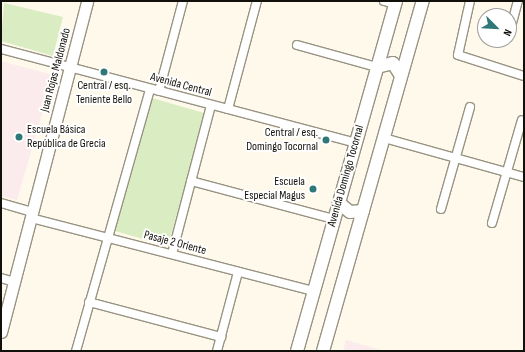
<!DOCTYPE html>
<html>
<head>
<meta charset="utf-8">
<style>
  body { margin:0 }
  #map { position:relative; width:525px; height:352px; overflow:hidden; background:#fef9eb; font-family:"Sofia Sans Condensed",sans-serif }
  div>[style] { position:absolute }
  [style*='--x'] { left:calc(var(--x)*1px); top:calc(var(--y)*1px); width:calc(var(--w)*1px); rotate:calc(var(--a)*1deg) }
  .education>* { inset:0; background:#fbebec }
  .green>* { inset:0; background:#daedc2; transform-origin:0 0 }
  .roads { filter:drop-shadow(1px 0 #989382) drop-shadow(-1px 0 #989382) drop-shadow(0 1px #989382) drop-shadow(0 -1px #989382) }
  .street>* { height:8px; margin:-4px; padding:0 4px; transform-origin:4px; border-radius:4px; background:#fff }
  .secondary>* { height:11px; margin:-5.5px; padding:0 5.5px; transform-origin:5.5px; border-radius:5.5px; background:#fff }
  .primary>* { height:12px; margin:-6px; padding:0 6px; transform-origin:6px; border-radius:6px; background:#fff }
  .dots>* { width:11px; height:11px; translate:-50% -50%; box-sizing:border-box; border:2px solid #fff; border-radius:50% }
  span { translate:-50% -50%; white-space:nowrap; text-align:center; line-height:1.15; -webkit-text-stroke:4px #fff; paint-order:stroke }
  .street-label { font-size:12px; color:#12100a }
  .poi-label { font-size:12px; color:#12100a }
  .left { translate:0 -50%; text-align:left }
  .right { translate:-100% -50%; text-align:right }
  .frame { position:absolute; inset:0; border:2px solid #12100a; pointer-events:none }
  .north { position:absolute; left:477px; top:8px; width:40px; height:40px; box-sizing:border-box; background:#fff; border:1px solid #a09f9d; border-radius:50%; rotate:114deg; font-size:11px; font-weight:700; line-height:16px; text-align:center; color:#12100a }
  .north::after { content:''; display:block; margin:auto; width:14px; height:18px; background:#2e7878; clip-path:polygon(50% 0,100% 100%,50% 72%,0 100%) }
</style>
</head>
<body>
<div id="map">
  <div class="education">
    <div style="clip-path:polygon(1px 61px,49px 74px,52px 79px,17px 200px,1px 196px)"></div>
    <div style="clip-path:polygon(346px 340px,384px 351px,343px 351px)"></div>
  </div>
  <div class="green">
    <div style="clip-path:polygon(4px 3px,63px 17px,53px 56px,1px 41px)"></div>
    <div style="left:152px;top:98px;width:56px;height:138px;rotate:16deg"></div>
  </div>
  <div class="roads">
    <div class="street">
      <div style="--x:384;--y:1;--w:11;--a:15"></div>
      <div style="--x:470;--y:1;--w:55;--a:102.5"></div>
      <div style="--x:458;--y:55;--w:69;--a:17.7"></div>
      <div style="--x:512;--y:23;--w:23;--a:-75"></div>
      <div style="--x:297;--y:45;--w:83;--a:15.4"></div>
      <div style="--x:1;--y:49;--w:367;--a:14.8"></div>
      <div style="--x:159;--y:91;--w:93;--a:-75.1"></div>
      <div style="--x:228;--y:109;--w:112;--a:-75"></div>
      <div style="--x:384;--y:138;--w:145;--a:15.6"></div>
      <div style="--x:191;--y:181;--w:148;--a:14.9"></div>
      <div style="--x:1;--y:203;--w:32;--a:16"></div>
      <div style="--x:441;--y:209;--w:106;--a:-74.1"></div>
      <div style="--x:31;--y:218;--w:292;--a:14.5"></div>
      <div style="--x:492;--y:223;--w:107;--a:-73.8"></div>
      <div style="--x:172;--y:254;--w:154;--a:-75.3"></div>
      <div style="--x:1;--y:278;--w:14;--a:17"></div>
      <div style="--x:89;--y:302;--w:137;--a:14.9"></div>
      <div style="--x:76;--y:351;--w:272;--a:-74.2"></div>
      <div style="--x:217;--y:351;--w:82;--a:-75.1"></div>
    </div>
    <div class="secondary">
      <div style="--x:1;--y:332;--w:342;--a:-75.4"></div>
    </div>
    <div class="primary">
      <div style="--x:377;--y:67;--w:16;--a:-14"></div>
      <div style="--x:393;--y:63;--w:15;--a:58"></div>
      <div style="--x:339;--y:203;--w:14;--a:39"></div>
      <div style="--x:350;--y:212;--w:13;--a:-4"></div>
      <div style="--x:297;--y:351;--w:364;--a:-74.2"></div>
      <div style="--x:323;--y:351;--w:364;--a:-74.1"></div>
    </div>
  </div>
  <div class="dots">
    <div style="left:104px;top:72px;background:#2e7878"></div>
    <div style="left:19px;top:137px;background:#2e7878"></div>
    <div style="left:326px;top:140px;background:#2e7878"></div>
    <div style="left:313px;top:189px;background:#2e7878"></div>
  </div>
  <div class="street-label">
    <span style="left:56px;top:70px;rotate:-75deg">Juan Rojas Maldonado</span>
    <span style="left:181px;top:85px;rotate:15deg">Avenida Central</span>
    <span style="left:346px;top:176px;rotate:-74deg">Avenida Domingo Tocornal</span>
    <span style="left:175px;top:243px;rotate:15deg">Pasaje 2 Oriente</span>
  </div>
  <div class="poi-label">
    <span style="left:104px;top:93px">Central / esq.<br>Teniente Bello</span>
    <span class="left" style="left:27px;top:137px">Escuela Básica<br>República de Grecia</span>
    <span class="right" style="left:318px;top:140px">Central / esq.<br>Domingo Tocornal</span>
    <span class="right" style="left:305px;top:189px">Escuela<br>Especial Magus</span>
  </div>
  <div class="frame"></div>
  <div class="north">N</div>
</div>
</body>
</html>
